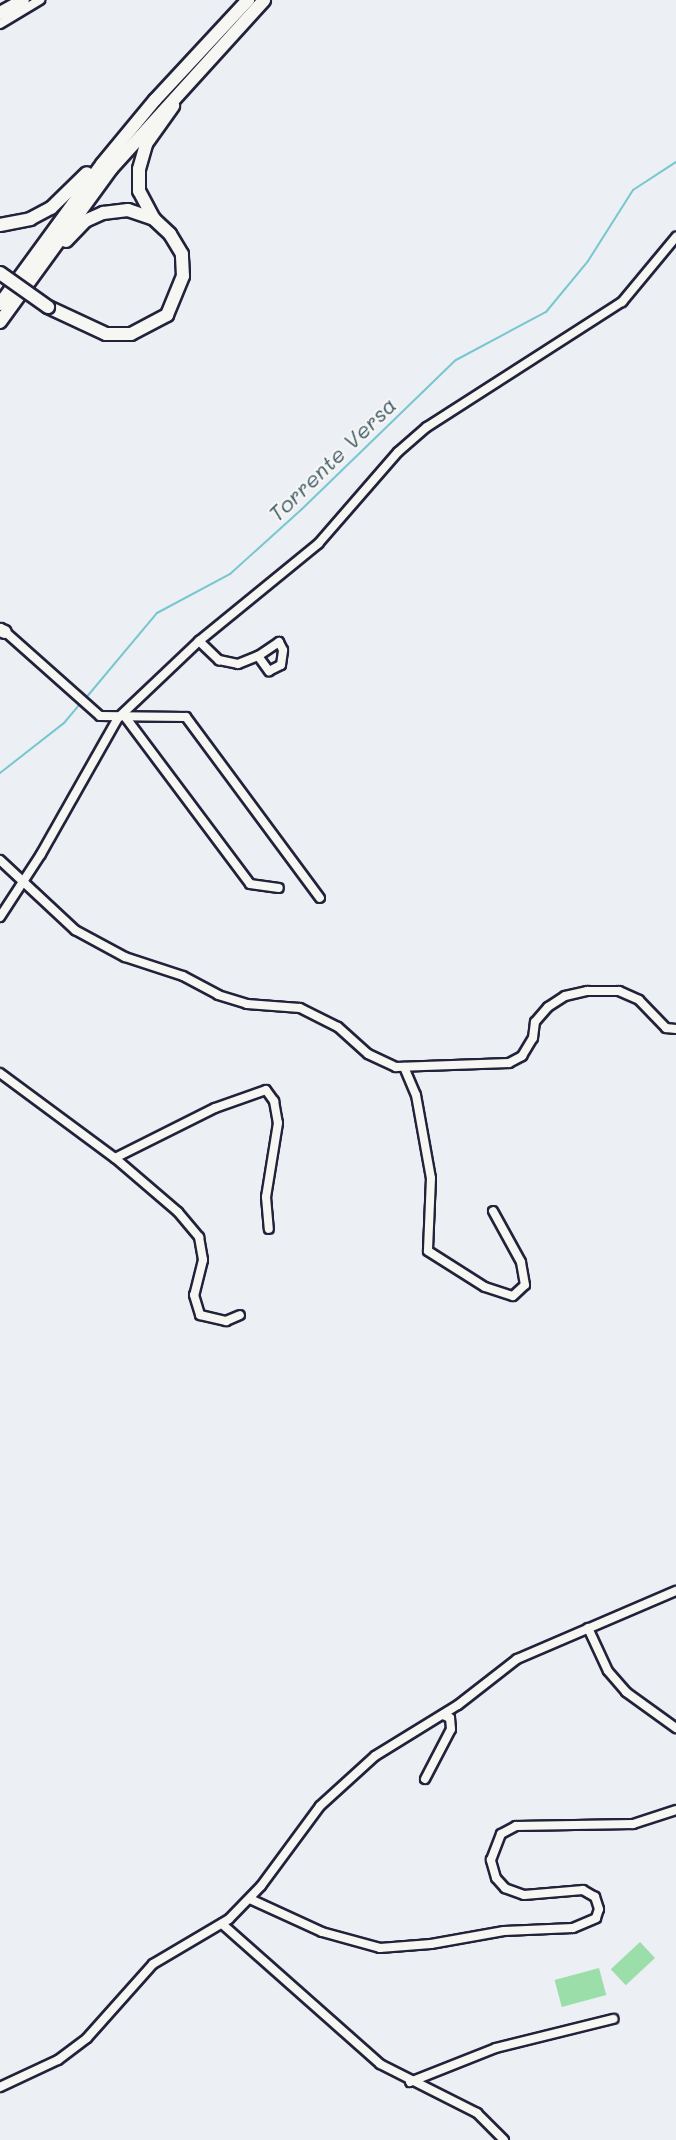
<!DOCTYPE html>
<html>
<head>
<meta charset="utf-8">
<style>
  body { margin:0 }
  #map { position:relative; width:676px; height:2140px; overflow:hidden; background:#eceff4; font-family:Mali,sans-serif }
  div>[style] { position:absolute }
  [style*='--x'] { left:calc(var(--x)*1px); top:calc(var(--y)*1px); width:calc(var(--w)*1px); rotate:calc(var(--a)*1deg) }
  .green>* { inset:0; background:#9cdea9; transform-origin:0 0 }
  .stream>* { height:2px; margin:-1px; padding:0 1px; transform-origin:1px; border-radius:1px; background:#77c7d0 }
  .roads { filter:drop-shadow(2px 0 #22223b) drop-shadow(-2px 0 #22223b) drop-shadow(0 2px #22223b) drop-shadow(0 -2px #22223b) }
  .minor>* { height:8px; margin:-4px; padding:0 4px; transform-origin:4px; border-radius:4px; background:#f6f6f2 }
  .highway>* { height:12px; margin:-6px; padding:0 6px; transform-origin:6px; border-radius:6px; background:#f6f6f2 }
  .bridges { filter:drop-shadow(2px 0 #22223b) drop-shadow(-2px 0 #22223b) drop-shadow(0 2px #22223b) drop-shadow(0 -2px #22223b) }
  .highway-bridge>* { height:12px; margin:-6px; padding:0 6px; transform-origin:6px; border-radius:6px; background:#f6f6f2 }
  span { translate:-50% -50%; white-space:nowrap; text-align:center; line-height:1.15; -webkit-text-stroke:4.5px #f6f6f2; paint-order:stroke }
  .water-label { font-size:22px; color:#405c6f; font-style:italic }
</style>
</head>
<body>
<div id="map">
  <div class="green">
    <div style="left:640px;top:1942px;width:22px;height:40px;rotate:47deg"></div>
    <div style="left:599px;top:1968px;width:28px;height:46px;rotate:75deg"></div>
  </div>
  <div class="stream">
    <div style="--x:85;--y:699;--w:112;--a:-50.1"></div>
    <div style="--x:157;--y:613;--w:83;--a:-28.1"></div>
    <div style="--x:230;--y:574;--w:97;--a:-42.1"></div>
    <div style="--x:302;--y:509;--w:214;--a:-44.1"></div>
    <div style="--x:456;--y:360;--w:102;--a:-28.1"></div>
    <div style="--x:546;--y:312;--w:66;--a:-50.5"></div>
    <div style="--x:588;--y:261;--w:84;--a:-57.6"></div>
    <div style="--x:633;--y:190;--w:51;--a:-33.1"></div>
    <div style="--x:0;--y:773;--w:81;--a:-38"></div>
    <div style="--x:64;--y:723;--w:26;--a:-50"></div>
  </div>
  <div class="roads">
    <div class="minor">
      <div style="--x:0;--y:24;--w:47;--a:-31"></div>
      <div style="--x:1;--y:628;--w:132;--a:41.6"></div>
      <div style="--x:100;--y:716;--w:86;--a:0.7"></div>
      <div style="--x:186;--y:717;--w:225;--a:53.5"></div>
      <div style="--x:199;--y:641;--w:28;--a:44"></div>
      <div style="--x:219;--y:660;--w:19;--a:12"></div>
      <div style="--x:238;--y:664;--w:22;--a:-22"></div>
      <div style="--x:258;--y:656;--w:19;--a:54"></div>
      <div style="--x:269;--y:671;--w:13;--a:-27"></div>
      <div style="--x:281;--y:665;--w:15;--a:-82"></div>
      <div style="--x:283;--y:650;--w:9;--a:-117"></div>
      <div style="--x:279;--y:642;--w:25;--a:146"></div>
      <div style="--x:126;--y:718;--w:207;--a:53.2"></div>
      <div style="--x:250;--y:884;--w:29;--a:8"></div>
      <div style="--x:0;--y:860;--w:103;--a:43"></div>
      <div style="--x:75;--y:930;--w:57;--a:28.4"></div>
      <div style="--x:125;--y:957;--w:61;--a:18.1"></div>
      <div style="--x:183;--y:976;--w:40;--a:28"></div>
      <div style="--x:218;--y:995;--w:30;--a:17"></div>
      <div style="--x:247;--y:1004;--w:53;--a:4.3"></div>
      <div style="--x:300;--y:1008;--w:42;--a:26.6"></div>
      <div style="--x:338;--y:1027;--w:40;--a:42"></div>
      <div style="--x:368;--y:1054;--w:31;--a:25"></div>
      <div style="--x:396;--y:1067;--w:113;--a:-2"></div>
      <div style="--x:509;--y:1063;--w:15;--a:-28"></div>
      <div style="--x:522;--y:1056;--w:21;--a:-59"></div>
      <div style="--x:533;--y:1038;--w:16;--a:-83"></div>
      <div style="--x:535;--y:1022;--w:20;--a:-49"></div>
      <div style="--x:548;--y:1007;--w:20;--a:-33"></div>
      <div style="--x:565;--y:996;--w:23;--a:-13"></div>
      <div style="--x:587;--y:991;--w:32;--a:0"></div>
      <div style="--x:619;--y:991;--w:22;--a:24"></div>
      <div style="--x:639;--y:1000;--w:39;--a:46"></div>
      <div style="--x:666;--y:1028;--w:10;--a:6"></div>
      <div style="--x:0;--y:917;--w:75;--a:-56.9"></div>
      <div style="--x:41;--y:854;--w:156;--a:-60.5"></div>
      <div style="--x:118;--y:718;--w:112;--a:-43.5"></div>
      <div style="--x:199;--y:641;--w:154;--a:-39.2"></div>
      <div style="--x:318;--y:544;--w:122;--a:-49"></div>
      <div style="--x:398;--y:452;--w:38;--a:-41"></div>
      <div style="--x:427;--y:427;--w:232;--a:-32.7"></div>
      <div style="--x:622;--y:302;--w:85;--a:-50.3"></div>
      <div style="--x:404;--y:1067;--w:30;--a:67"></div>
      <div style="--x:416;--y:1095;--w:84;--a:79.8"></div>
      <div style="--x:431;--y:1178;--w:73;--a:92.4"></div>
      <div style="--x:428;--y:1251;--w:67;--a:32.3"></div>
      <div style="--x:485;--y:1287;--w:29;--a:18"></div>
      <div style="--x:513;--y:1296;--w:16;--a:-43"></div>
      <div style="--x:525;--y:1285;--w:23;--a:-100"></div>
      <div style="--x:521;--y:1262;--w:58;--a:-118.8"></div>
      <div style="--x:0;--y:1073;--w:143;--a:36.5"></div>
      <div style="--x:115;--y:1158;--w:83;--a:40.6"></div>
      <div style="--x:178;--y:1212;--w:33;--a:50"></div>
      <div style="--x:199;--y:1237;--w:23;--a:80"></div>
      <div style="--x:203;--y:1260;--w:36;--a:104"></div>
      <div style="--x:194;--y:1295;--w:21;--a:73"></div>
      <div style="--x:200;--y:1315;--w:27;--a:13"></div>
      <div style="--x:226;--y:1321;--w:15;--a:-23"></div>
      <div style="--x:115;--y:1158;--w:112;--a:-26.6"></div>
      <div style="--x:215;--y:1108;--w:54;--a:-19.4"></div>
      <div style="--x:266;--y:1090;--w:14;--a:54"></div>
      <div style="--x:274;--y:1101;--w:22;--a:80"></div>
      <div style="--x:278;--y:1123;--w:75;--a:99.2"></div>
      <div style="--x:266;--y:1197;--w:32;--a:85"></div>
      <div style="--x:588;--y:1628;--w:47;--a:65.1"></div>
      <div style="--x:608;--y:1671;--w:28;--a:49"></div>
      <div style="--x:626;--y:1692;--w:62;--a:35.8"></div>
      <div style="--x:425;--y:1779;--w:56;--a:-62.5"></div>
      <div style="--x:451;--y:1729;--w:11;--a:-95"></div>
      <div style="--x:450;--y:1718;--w:8;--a:-157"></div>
      <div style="--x:250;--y:1899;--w:79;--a:24.6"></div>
      <div style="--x:322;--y:1932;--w:60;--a:15.4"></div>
      <div style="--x:380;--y:1948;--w:51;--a:-4.5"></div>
      <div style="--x:431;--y:1944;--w:74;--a:-10.1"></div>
      <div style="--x:504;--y:1931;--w:69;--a:-2.5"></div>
      <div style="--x:573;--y:1928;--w:25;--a:-23"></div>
      <div style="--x:596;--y:1918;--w:9;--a:-72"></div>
      <div style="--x:599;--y:1909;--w:13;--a:-108"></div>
      <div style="--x:595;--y:1897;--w:14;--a:-150"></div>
      <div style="--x:583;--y:1890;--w:59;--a:175.2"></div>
      <div style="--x:524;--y:1895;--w:20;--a:-160"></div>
      <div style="--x:505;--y:1888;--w:13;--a:-132"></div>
      <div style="--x:496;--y:1878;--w:19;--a:-106"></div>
      <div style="--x:491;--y:1860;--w:28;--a:-69"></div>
      <div style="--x:501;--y:1834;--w:17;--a:-28"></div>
      <div style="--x:516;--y:1826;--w:117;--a:-1"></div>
      <div style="--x:633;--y:1824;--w:45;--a:-18"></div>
      <div style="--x:222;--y:1924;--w:211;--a:41.5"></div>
      <div style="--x:380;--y:2064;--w:109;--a:26.8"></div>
      <div style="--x:477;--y:2113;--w:38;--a:45"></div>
      <div style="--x:410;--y:2082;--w:92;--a:-21.6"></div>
      <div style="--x:496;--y:2048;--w:121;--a:-13.9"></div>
      <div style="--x:0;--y:2087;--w:64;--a:-25"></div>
      <div style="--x:58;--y:2060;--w:36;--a:-37"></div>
      <div style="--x:87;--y:2038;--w:99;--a:-48.3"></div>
      <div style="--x:153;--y:1964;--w:88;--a:-30.6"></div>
      <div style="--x:229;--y:1919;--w:46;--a:-45.9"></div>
      <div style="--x:261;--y:1886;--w:99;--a:-53.6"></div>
      <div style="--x:320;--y:1806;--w:74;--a:-42.3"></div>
      <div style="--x:375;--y:1756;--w:97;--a:-31.6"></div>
      <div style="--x:458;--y:1705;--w:75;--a:-37.9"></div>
      <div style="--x:517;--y:1659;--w:173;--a:-23.2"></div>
    </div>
    <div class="highway">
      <div style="--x:0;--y:13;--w:26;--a:-29"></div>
      <div style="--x:0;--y:225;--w:31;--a:-11"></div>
      <div style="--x:30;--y:219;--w:24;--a:-28"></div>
      <div style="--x:51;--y:208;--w:50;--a:-44.2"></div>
      <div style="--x:66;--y:241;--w:28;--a:-46"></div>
      <div style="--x:85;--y:221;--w:20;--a:-24"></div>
      <div style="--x:103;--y:213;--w:25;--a:-7"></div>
      <div style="--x:128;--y:210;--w:28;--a:19"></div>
      <div style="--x:154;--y:219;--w:32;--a:-118"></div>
      <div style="--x:139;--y:191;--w:22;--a:-90"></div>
      <div style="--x:139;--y:169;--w:26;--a:-74"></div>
      <div style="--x:146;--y:144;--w:47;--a:-54.6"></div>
      <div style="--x:0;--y:304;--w:173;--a:-53.9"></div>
      <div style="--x:102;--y:164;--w:83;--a:-50.4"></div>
      <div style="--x:155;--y:100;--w:137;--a:-47.1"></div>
      <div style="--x:48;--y:307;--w:64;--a:25"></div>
      <div style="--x:106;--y:334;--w:25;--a:0"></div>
      <div style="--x:131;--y:334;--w:41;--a:-27.8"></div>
      <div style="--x:167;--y:315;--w:42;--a:-67.7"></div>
      <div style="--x:183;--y:276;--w:22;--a:-93"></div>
      <div style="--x:182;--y:254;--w:23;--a:-121"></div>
      <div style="--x:170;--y:234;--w:22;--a:-137"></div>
      <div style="--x:0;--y:322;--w:189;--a:-54"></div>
      <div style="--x:111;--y:169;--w:228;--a:-47.8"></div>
      <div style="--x:0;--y:630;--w:5;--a:22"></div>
    </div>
  </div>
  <div class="bridges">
    <div class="highway-bridge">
      <div style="--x:0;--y:273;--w:59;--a:35.3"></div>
    </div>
  </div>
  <div class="water-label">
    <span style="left:332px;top:459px;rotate:-44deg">Torrente Versa</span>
  </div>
</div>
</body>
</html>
